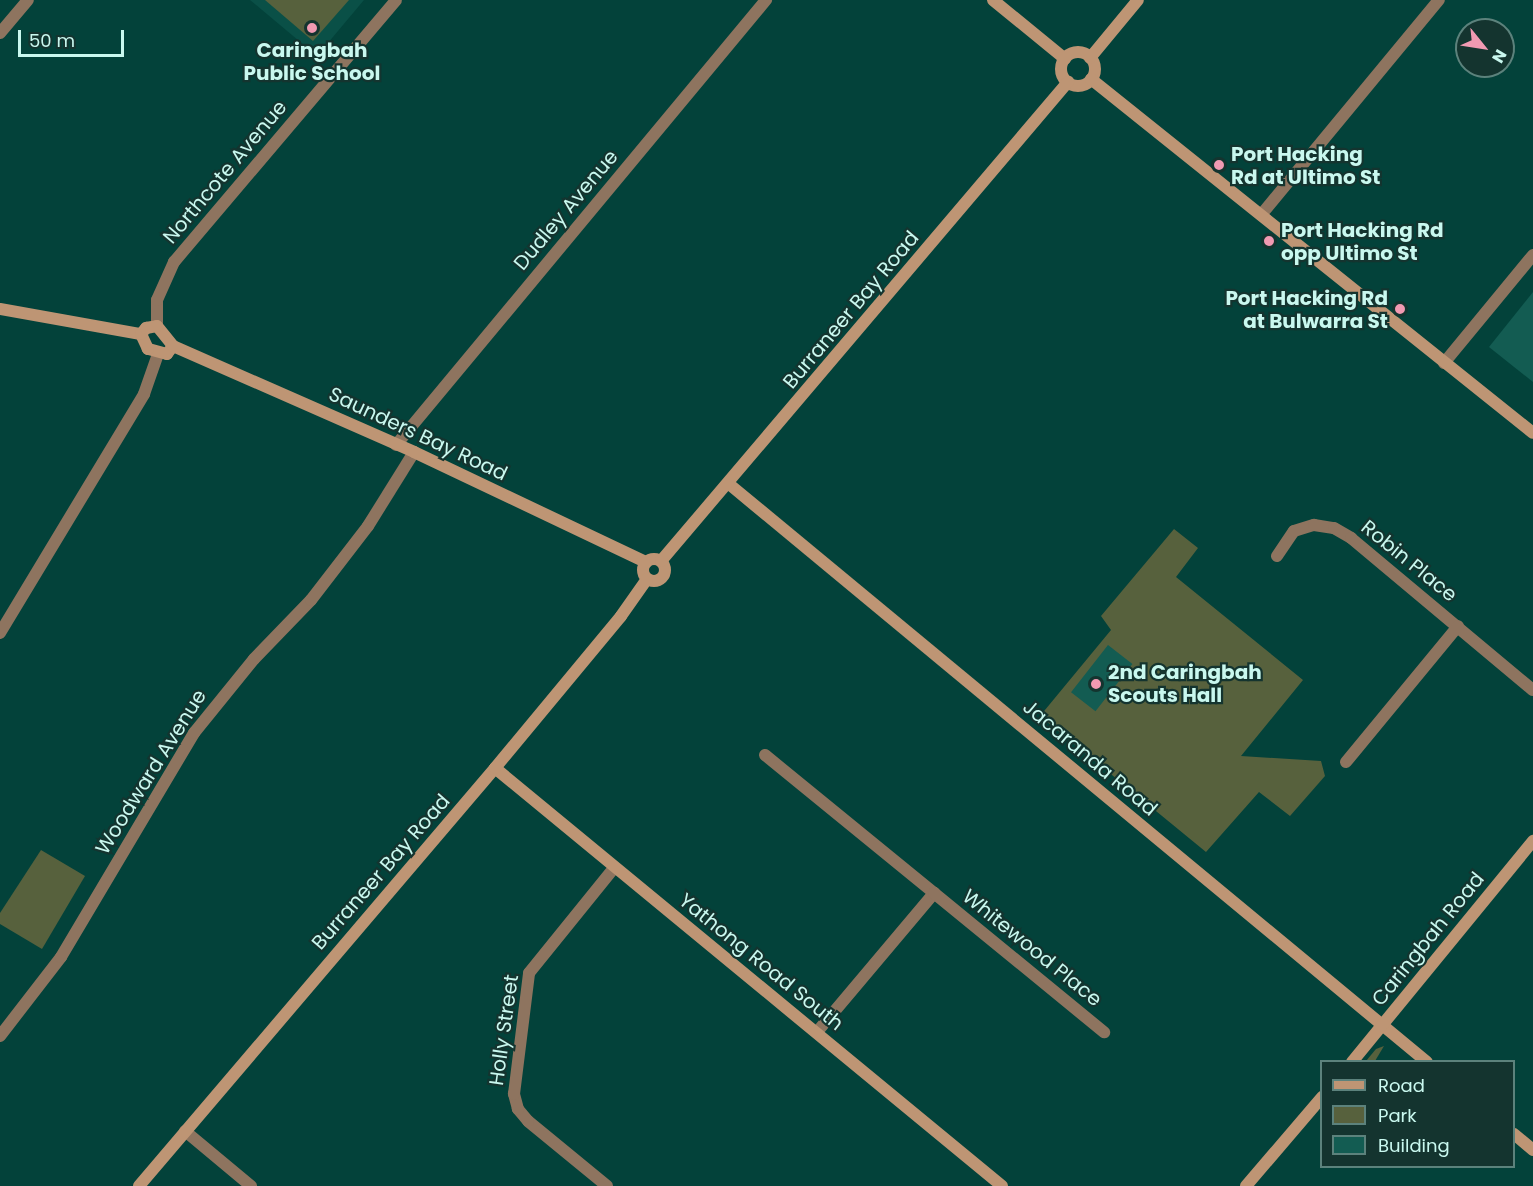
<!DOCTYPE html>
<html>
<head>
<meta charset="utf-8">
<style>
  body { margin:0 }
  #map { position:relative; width:1533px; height:1186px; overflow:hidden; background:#03423a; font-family:Poppins,sans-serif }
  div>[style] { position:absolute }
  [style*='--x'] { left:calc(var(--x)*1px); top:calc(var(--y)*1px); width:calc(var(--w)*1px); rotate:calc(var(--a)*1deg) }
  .built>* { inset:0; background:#0a5047 }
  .green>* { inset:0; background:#57613d }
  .building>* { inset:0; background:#135c52; transform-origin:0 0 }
  .street>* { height:12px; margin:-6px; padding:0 6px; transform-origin:6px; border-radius:6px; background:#8e745f }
  .secondary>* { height:12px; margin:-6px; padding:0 6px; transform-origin:6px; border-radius:6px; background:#be9574 }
  .secondary>.ring { margin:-6px; padding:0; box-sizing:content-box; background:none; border:12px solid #be9574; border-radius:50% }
  .dots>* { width:16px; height:16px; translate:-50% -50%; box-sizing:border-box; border:3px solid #14342f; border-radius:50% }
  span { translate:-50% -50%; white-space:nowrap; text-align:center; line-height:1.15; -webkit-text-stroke:4.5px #14342f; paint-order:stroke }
  .poi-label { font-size:20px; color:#c9f8ef; font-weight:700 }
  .left { translate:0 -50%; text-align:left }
  .right { translate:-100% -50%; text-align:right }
  .street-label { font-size:20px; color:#c9f8ef }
  .legend { position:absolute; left:1320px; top:1060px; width:195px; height:108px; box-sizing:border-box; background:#14342f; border:2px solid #5c827c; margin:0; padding:8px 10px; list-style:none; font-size:18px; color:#c9f8ef }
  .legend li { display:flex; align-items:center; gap:12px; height:30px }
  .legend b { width:30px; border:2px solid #5c827c }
  .north { position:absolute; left:1455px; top:18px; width:60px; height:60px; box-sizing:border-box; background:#14342f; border:2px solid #5c827c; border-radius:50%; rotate:120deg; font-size:16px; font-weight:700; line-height:24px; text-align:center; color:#c9f8ef }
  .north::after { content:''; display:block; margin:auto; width:21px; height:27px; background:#f19ab2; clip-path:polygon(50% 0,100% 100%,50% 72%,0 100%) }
  .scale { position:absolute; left:18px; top:30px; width:106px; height:27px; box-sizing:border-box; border:3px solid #c9f8ef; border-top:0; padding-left:8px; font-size:18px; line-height:21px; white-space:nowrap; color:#c9f8ef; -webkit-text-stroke:4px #14342f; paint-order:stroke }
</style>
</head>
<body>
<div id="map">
  <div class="built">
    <div style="clip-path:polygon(250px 0,364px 0,317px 56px)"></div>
  </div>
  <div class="green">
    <div style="clip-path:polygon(265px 0,349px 0,313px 41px)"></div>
    <div style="clip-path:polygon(1174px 529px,1198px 548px,1176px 577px,1303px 680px,1241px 756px,1321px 761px,1325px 776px,1290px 816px,1259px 792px,1206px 852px,1040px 716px,1111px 630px,1101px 616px)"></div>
    <div style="clip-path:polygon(41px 850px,85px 876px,42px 949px,0 924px,0 913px)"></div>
    <div style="clip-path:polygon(1384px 1046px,1375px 1061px,1366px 1061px,1376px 1049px)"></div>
  </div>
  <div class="building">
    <div style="clip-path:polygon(1533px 292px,1533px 382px,1489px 347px)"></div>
    <div style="left:1108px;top:645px;width:31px;height:60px;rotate:38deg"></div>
  </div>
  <div class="street">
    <div style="--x:0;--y:33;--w:43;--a:-49.7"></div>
    <div style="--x:1261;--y:215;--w:279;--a:-50.4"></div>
    <div style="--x:157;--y:326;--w:26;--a:-90"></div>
    <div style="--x:157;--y:300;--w:42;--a:-65.9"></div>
    <div style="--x:174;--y:262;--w:343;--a:-49.7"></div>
    <div style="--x:1444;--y:363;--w:140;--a:-50.5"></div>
    <div style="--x:396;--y:445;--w:579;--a:-50.26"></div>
    <div style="--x:1277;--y:556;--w:30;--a:-56"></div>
    <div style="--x:1294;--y:531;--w:21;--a:-17"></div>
    <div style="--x:1314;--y:525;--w:20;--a:9"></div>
    <div style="--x:1334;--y:528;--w:20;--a:30"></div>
    <div style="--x:1351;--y:538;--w:237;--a:39.9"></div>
    <div style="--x:0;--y:633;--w:279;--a:-58.9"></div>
    <div style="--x:144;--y:394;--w:42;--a:-70.7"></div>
    <div style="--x:765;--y:755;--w:218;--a:39.2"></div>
    <div style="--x:1346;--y:762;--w:176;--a:-50.5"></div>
    <div style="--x:817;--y:1032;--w:182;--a:-49.9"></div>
    <div style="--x:934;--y:893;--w:220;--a:39.3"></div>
    <div style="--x:0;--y:1036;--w:100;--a:-52.3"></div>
    <div style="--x:61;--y:957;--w:261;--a:-59.3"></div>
    <div style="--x:194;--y:733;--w:95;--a:-51"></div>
    <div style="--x:254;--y:659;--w:82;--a:-46"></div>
    <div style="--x:311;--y:600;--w:93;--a:-52.4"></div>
    <div style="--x:368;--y:526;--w:87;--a:-58.1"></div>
    <div style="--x:185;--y:1131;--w:86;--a:39.8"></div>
    <div style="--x:607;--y:1186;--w:102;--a:-140.6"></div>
    <div style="--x:528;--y:1121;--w:16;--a:-130"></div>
    <div style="--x:518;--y:1109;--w:16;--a:-105"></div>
    <div style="--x:514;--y:1094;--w:122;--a:-82.9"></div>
    <div style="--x:529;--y:973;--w:135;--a:-51"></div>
  </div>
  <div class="secondary">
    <div style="--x:993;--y:0;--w:93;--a:39.3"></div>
    <div class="ring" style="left:1061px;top:52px;width:22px;height:22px"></div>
    <div style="--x:1090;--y:58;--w:75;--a:-50.4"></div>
    <div style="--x:1091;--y:79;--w:566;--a:38.69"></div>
    <div style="--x:0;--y:309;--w:143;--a:10.1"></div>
    <div style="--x:157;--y:326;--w:26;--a:51"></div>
    <div style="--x:173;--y:346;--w:10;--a:127"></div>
    <div style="--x:167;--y:354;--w:20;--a:-165"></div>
    <div style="--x:148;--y:349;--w:17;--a:-115"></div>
    <div style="--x:141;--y:334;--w:8;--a:-50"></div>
    <div style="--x:146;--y:328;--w:11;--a:-10"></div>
    <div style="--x:173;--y:346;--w:263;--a:23.7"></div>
    <div style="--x:414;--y:452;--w:257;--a:25.4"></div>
    <div style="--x:729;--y:484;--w:906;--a:39.63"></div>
    <div class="ring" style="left:643px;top:559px;width:10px;height:10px"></div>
    <div style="--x:661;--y:561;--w:629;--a:-49.65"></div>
    <div style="--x:495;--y:768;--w:657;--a:39.5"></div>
    <div style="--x:1352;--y:1062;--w:286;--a:-50.7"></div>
    <div style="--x:1514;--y:1134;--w:25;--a:40"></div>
    <div style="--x:139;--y:1186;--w:549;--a:-49.58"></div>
    <div style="--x:495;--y:768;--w:197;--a:-50.3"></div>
    <div style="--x:621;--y:616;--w:45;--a:-54.9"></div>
    <div style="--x:1246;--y:1186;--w:117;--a:-49.5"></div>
  </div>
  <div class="dots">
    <div style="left:312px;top:28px;background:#f19ab2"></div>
    <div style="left:1219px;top:165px;background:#f19ab2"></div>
    <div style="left:1269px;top:241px;background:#f19ab2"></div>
    <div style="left:1400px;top:309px;background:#f19ab2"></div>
    <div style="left:1096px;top:684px;background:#f19ab2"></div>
  </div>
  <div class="poi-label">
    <span style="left:312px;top:62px">Caringbah<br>Public School</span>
    <span class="left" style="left:1231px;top:166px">Port Hacking<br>Rd at Ultimo St</span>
    <span class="left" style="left:1281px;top:242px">Port Hacking Rd<br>opp Ultimo St</span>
    <span class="right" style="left:1388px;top:310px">Port Hacking Rd<br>at Bulwarra St</span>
    <span class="left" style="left:1108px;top:684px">2nd Caringbah<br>Scouts Hall</span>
  </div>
  <div class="street-label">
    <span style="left:225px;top:172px;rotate:-50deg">Northcote Avenue</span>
    <span style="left:566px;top:210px;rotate:-50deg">Dudley Avenue</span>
    <span style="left:851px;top:310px;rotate:-50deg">Burraneer Bay Road</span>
    <span style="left:418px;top:434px;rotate:25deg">Saunders Bay Road</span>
    <span style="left:1409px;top:561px;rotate:39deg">Robin Place</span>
    <span style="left:1090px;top:758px;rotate:40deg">Jacaranda Road</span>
    <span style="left:151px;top:772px;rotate:-58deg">Woodward Avenue</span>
    <span style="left:381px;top:872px;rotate:-49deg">Burraneer Bay Road</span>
    <span style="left:1428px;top:939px;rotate:-51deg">Caringbah Road</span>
    <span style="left:1032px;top:948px;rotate:39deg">Whitewood Place</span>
    <span style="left:761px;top:962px;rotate:39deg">Yathong Road South</span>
    <span style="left:504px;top:1030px;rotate:-82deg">Holly Street</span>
  </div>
  <ul class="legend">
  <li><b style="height:8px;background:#be9574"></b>Road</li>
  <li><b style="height:16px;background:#57613d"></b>Park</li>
  <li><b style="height:16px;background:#135c52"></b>Building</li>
  </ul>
  <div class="north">N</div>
  <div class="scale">50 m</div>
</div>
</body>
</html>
